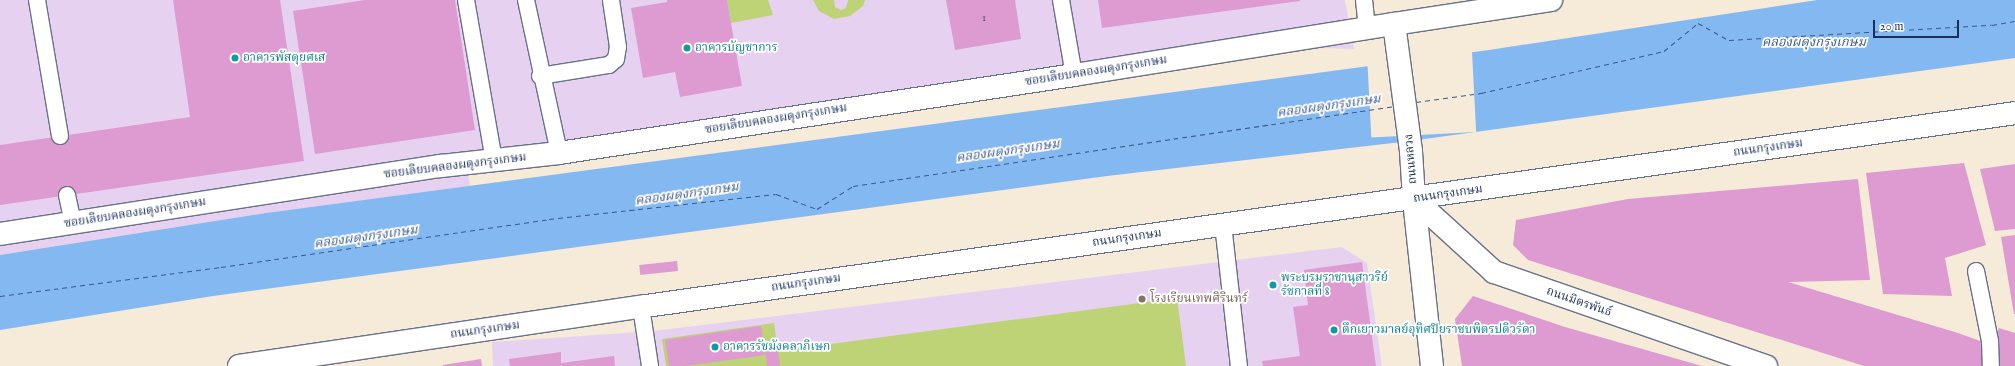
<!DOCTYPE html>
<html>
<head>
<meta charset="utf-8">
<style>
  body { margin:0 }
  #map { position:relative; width:2015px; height:366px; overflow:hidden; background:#f6ebd8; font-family:"IM FELL English","Noto Serif Thai",serif }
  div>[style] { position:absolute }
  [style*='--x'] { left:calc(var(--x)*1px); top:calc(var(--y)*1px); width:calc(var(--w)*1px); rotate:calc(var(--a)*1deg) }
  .built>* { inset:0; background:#e6d2f0 }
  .green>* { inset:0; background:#bed276 }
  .water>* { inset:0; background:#83b8f1 }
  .pier>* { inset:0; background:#f6ebd8; transform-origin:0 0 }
  .ferry>* { height:1px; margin-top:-0.5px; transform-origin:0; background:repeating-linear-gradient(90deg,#3a588a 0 5px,transparent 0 9px) }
  .building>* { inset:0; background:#dd9bd1; transform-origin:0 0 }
  .roads { filter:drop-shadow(1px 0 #687189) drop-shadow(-1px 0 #687189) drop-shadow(0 1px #687189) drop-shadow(0 -1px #687189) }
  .lane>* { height:16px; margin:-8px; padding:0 8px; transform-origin:8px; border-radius:8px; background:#fff }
  .street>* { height:22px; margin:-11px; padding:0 11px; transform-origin:11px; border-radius:11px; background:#fff }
  .secondary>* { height:22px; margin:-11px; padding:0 11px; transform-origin:11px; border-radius:11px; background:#fff }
  .dots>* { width:11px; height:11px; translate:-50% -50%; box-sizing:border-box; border:2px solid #fff; border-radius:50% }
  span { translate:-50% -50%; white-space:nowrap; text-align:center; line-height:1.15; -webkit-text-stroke:3.5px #fff; paint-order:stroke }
  .number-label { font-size:10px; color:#4c4a7b }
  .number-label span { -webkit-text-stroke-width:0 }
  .culture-label { font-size:12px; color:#0d838f }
  .left { translate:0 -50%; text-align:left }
  .street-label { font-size:12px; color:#1b2f5e }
  .education-label { font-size:12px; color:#785e54 }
  .water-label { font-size:13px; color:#3a588a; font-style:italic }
  .scale { position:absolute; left:1873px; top:20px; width:86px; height:18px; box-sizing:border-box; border:2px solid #1b2f5e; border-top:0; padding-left:5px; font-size:12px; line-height:14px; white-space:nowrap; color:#1b2f5e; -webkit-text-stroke:3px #fff; paint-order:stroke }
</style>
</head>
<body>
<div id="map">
  <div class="built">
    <div style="clip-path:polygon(0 0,1345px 0,1354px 49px,1321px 48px,468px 173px,470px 186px,266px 213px,0 255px)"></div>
    <div style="clip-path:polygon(1342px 247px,1367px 263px,1382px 366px,493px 366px,492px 342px,653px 331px)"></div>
  </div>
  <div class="green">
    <div style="clip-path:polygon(727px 0,768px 0,773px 15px,731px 23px)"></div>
    <div style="clip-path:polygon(813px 0,834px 0,835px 7px,841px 10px,846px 8px,848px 0,865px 0,863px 6px,850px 16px,834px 19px,819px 11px)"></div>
    <div style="clip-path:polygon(1177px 298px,1186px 366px,666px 366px,662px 339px,774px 323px,778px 351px)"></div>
  </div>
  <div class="water">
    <div style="clip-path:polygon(1817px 0,2015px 0,2015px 58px,1410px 141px,1107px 176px,213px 296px,0 330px,0 255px,266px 213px,1489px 50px)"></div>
  </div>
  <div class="pier">
    <div style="left:1472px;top:52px;width:80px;height:105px;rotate:87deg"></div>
  </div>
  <div class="ferry">
    <div style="--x:1416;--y:102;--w:66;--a:-7.9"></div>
    <div style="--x:1481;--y:93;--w:188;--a:-12.9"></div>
    <div style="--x:1664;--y:51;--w:44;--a:-39.5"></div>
    <div style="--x:1698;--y:23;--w:35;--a:29"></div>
    <div style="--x:1729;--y:40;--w:263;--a:-3.3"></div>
    <div style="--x:1992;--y:25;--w:23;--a:-10"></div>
    <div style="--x:0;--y:296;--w:223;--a:-7.5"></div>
    <div style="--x:221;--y:267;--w:331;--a:-8.3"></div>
    <div style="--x:549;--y:219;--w:228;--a:-6.3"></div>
    <div style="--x:776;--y:194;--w:44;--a:20.1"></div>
    <div style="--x:817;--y:209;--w:43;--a:-32.6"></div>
    <div style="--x:853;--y:186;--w:548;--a:-8.4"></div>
  </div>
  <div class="building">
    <div style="clip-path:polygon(173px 0,280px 0,304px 161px,0 205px,0 145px,190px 117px)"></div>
    <div style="clip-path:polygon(365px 0,455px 0,475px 130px,315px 154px,293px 11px)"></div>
    <div style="clip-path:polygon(667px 0,727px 0,742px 86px,680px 97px,675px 72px,643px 78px,631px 8px,667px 2px)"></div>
    <div style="clip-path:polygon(946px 0,1015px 0,1021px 39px,955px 50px)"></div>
    <div style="clip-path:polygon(1098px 0,1300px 0,1300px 1px,1102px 28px)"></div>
    <div style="clip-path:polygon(1964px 163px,1986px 245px,1945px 258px,1952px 296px,1883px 294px,1866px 173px)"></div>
    <div style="clip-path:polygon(2015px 164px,2015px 229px,1995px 231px,1980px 169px)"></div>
    <div style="clip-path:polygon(1858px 179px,1870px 280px,1788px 282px,1958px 333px,1991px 345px,1999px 328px,2015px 333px,2015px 366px,1864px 366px,1528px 260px,1513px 245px,1516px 220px,1628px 199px)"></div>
    <div style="clip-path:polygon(2015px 235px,2015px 314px,2014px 314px,2001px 237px)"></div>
    <div style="left:677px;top:261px;width:10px;height:38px;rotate:84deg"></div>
    <div style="clip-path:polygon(1362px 262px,1376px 366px,1263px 366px,1262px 361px,1300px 356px,1293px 307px,1308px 305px,1304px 270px)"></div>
    <div style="clip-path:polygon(1473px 296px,1565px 327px,1702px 366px,1462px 366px,1455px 319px)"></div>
    <div style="clip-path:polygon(761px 326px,765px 355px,685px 366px,669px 366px,665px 340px)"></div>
    <div style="clip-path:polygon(777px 346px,780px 366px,767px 366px,765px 348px)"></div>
    <div style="clip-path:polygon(561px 352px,561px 363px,614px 356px,615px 366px,510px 366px,509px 359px)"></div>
    <div style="clip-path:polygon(481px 359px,482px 366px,443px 366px,443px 365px)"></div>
  </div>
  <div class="roads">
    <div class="lane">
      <div style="--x:37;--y:0;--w:138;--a:80.4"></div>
      <div style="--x:466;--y:0;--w:163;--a:80.1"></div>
      <div style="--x:526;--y:0;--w:157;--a:77.8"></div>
      <div style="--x:1061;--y:0;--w:76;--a:80.2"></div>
      <div style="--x:1364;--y:0;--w:28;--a:84"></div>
      <div style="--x:540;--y:76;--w:70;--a:-9.1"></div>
      <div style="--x:609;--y:65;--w:9;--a:-41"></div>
      <div style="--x:616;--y:59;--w:12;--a:-81"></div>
      <div style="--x:618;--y:47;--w:48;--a:-98.5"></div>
      <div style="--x:67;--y:195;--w:29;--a:78"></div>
      <div style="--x:1223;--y:224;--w:143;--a:83.6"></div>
      <div style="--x:1976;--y:271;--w:71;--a:78.7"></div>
      <div style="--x:1990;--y:341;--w:25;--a:88"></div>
      <div style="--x:641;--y:307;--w:60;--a:81.3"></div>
    </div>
    <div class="street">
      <div style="--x:0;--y:234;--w:446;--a:-8.8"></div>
      <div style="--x:441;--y:166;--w:119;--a:-6.3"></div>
      <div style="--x:559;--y:153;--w:521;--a:-8.61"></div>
      <div style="--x:1074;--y:75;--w:324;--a:-9.1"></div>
    </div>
    <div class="secondary">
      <div style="--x:1414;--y:199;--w:108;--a:42.4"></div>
      <div style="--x:1494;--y:272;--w:288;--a:19.1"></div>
      <div style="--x:239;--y:366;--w:411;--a:-8.4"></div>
      <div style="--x:646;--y:306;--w:1383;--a:-8.02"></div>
      <div style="--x:1432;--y:366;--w:168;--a:-96.2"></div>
      <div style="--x:1414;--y:199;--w:48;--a:-93.6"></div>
      <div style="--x:1411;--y:151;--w:128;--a:-97.6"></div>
      <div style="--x:1394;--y:24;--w:159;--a:-8.7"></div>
    </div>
  </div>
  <div class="dots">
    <div style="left:687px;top:48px;background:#0f9aa8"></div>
    <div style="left:235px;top:58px;background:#0f9aa8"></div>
    <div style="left:1273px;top:285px;background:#0f9aa8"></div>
    <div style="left:1142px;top:299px;background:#8d6e63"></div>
    <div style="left:1334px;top:330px;background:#0f9aa8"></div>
    <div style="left:715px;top:347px;background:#0f9aa8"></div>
  </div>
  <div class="number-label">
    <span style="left:984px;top:19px">1</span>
  </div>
  <div class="culture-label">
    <span class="left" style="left:695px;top:48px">อาคารบัญชาการ</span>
    <span class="left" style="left:243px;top:58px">อาคารพัสดุยศเส</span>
    <span class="left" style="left:1281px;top:285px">พระบรมราชานุสาวรีย์<br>รัชกาลที่ 8</span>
    <span class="left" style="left:1342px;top:330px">ตึกเยาวมาลย์อุทิศปิยราชบพิตรปดิวรัดา</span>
    <span class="left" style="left:723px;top:347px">อาคารรัชมังคลาภิเษก</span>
  </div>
  <div class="street-label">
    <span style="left:1096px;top:71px;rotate:-9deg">ซอยเลียบคลองผดุงกรุงเกษม</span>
    <span style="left:776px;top:119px;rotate:-9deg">ซอยเลียบคลองผดุงกรุงเกษม</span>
    <span style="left:1768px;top:148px;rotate:-8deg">ถนนกรุงเกษม</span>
    <span style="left:1411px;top:159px;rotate:-95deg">ถนนหลวง</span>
    <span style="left:455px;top:166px;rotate:-7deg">ซอยเลียบคลองผดุงกรุงเกษม</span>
    <span style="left:1448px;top:194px;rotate:-8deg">ถนนกรุงเกษม</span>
    <span style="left:135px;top:213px;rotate:-9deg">ซอยเลียบคลองผดุงกรุงเกษม</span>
    <span style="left:1127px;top:238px;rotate:-8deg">ถนนกรุงเกษม</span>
    <span style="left:806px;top:283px;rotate:-8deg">ถนนกรุงเกษม</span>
    <span style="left:1579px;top:302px;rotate:19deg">ถนนมิตรพันธ์</span>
    <span style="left:485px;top:330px;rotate:-8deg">ถนนกรุงเกษม</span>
  </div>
  <div class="education-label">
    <span class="left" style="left:1150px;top:299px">โรงเรียนเทพศิรินทร์</span>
  </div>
  <div class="water-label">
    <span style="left:1814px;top:43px">คลองผดุงกรุงเกษม</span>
    <span style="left:1329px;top:107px;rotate:-8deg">คลองผดุงกรุงเกษม</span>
    <span style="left:1008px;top:152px;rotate:-8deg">คลองผดุงกรุงเกษม</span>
    <span style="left:687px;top:195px;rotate:-8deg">คลองผดุงกรุงเกษม</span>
    <span style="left:366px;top:238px;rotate:-8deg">คลองผดุงกรุงเกษม</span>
  </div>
  <div class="scale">20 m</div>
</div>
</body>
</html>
